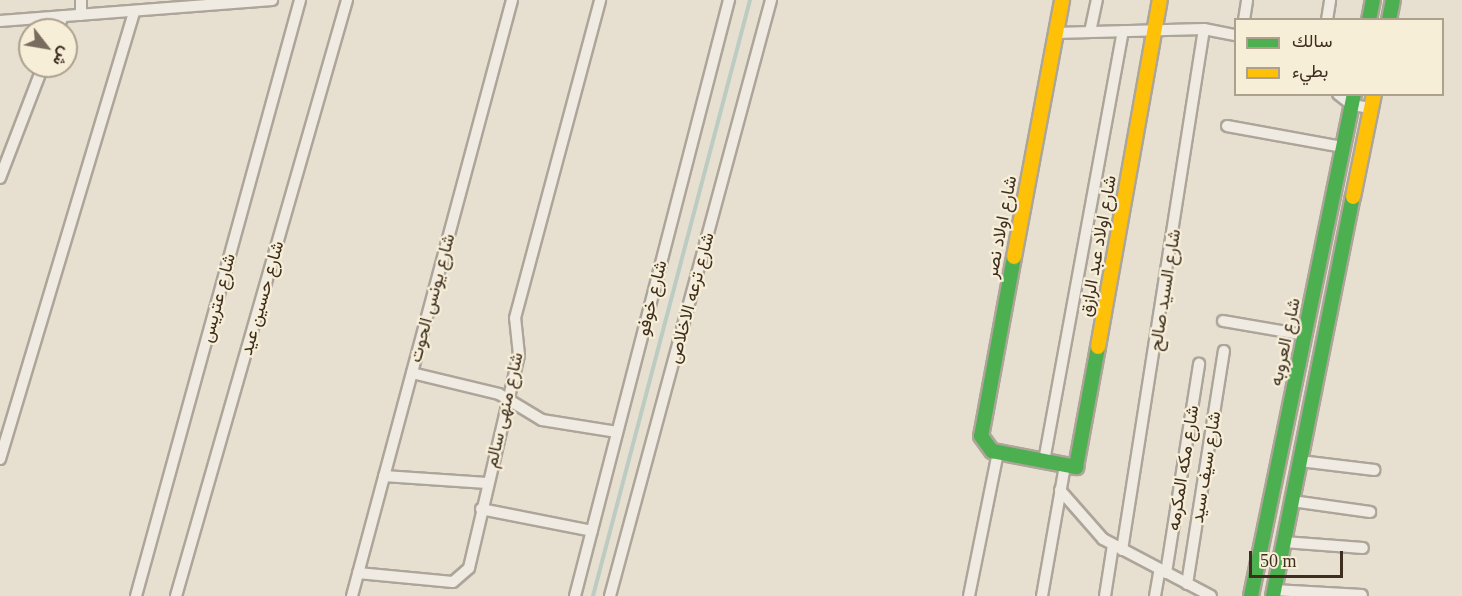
<!DOCTYPE html>
<html>
<head>
<meta charset="utf-8">
<style>
  body { margin:0 }
  #map { position:relative; width:1462px; height:596px; overflow:hidden; background:#e7e0d1; font-family:"Times New Roman",Vazirmatn,serif }
  div>[style] { position:absolute }
  [style*='--x'] { left:calc(var(--x)*1px); top:calc(var(--y)*1px); width:calc(var(--w)*1px); rotate:calc(var(--a)*1deg) }
  .stream>* { height:4px; margin:-2px; padding:0 2px; transform-origin:2px; border-radius:2px; background:#bcccc2 }
  .roads { filter:drop-shadow(2px 0 #ada599) drop-shadow(-2px 0 #ada599) drop-shadow(0 2px #ada599) drop-shadow(0 -2px #ada599) }
  .street>* { height:10px; margin:-5px; padding:0 5px; transform-origin:5px; border-radius:5px; background:#efebe3 }
  .fast>* { height:14px; margin:-7px; padding:0 7px; transform-origin:7px; border-radius:7px; background:#4caf50 }
  .slow>* { height:14px; margin:-7px; padding:0 7px; transform-origin:7px; border-radius:7px; background:#ffc107 }
  span { translate:-50% -50%; white-space:nowrap; text-align:center; line-height:1.15; -webkit-text-stroke:4.5px #f7eed8; paint-order:stroke }
  .street-label { font-size:18px; color:#3d2e20 }
  .legend { position:absolute; left:1234px; top:18px; width:210px; height:78px; box-sizing:border-box; background:#f7eed8; border:2px solid #ada18e; margin:0; padding:8px 10px; list-style:none; font-size:18px; color:#3d2e20 }
  .legend li { display:flex; align-items:center; gap:12px; height:30px }
  .legend b { width:30px; border:2px solid #ada18e }
  .north { position:absolute; left:18px; top:18px; width:60px; height:60px; box-sizing:border-box; background:#f7eed8; border:2px solid #ada18e; border-radius:50%; rotate:121deg; font-size:16px; font-weight:700; line-height:24px; text-align:center; color:#3d2e20 }
  .north::after { content:''; display:block; margin:auto; width:21px; height:27px; background:#786c5e; clip-path:polygon(50% 0,100% 100%,50% 72%,0 100%) }
  .scale { position:absolute; left:1249px; top:551px; width:94px; height:27px; box-sizing:border-box; border:3px solid #3d2e20; border-top:0; padding-left:8px; font-size:18px; line-height:21px; white-space:nowrap; color:#3d2e20; -webkit-text-stroke:4px #f7eed8; paint-order:stroke }
</style>
</head>
<body>
<div id="map">
  <div class="stream">
    <div style="--x:593;--y:596;--w:616;--a:-75.24"></div>
  </div>
  <div class="roads">
    <div class="street">
      <div style="--x:81;--y:15;--w:15;--a:-90"></div>
      <div style="--x:1244;--y:20;--w:20;--a:-81"></div>
      <div style="--x:1327;--y:20;--w:20;--a:-81"></div>
      <div style="--x:0;--y:21;--w:273;--a:-4.4"></div>
      <div style="--x:57;--y:30;--w:15;--a:-67"></div>
      <div style="--x:1090;--y:32;--w:33;--a:-78"></div>
      <div style="--x:1055;--y:33;--w:149;--a:-1.5"></div>
      <div style="--x:1204;--y:29;--w:33;--a:11"></div>
      <div style="--x:1338;--y:94;--w:18;--a:38"></div>
      <div style="--x:1352;--y:105;--w:19;--a:9"></div>
      <div style="--x:1227;--y:126;--w:118;--a:10.3"></div>
      <div style="--x:0;--y:178;--w:120;--a:-69"></div>
      <div style="--x:1223;--y:321;--w:83;--a:9.7"></div>
      <div style="--x:412;--y:373;--w:89;--a:13.6"></div>
      <div style="--x:499;--y:394;--w:50;--a:31.2"></div>
      <div style="--x:542;--y:420;--w:76;--a:9.1"></div>
      <div style="--x:0;--y:459;--w:467;--a:-73.3"></div>
      <div style="--x:1044;--y:461;--w:437;--a:-79.6"></div>
      <div style="--x:1300;--y:461;--w:75;--a:6.9"></div>
      <div style="--x:384;--y:476;--w:103;--a:3.9"></div>
      <div style="--x:1060;--y:490;--w:65;--a:48.7"></div>
      <div style="--x:1103;--y:539;--w:122;--a:27.8"></div>
      <div style="--x:1292;--y:501;--w:79;--a:8"></div>
      <div style="--x:481;--y:509;--w:113;--a:11.2"></div>
      <div style="--x:1284;--y:542;--w:79;--a:4.3"></div>
      <div style="--x:1122;--y:550;--w:527;--a:-81.06"></div>
      <div style="--x:358;--y:573;--w:95;--a:5.4"></div>
      <div style="--x:453;--y:582;--w:21;--a:-41"></div>
      <div style="--x:469;--y:568;--w:219;--a:-76.8"></div>
      <div style="--x:519;--y:355;--w:37;--a:-96"></div>
      <div style="--x:515;--y:318;--w:329;--a:-75"></div>
      <div style="--x:1166;--y:573;--w:212;--a:-81"></div>
      <div style="--x:1187;--y:584;--w:236;--a:-81"></div>
      <div style="--x:1274;--y:590;--w:88;--a:3.3"></div>
      <div style="--x:136;--y:596;--w:618;--a:-74.61"></div>
      <div style="--x:176;--y:596;--w:620;--a:-73.99"></div>
      <div style="--x:352;--y:596;--w:617;--a:-74.97"></div>
      <div style="--x:575;--y:596;--w:616;--a:-75.51"></div>
      <div style="--x:610;--y:596;--w:617;--a:-74.88"></div>
      <div style="--x:969;--y:596;--w:147;--a:-78.6"></div>
      <div style="--x:1042;--y:596;--w:133;--a:-80"></div>
      <div style="--x:1105;--y:596;--w:52;--a:-81.1"></div>
      <div style="--x:1155;--y:596;--w:27;--a:-80"></div>
    </div>
    <div class="fast">
      <div style="--x:1369;--y:20;--w:20;--a:-79"></div>
      <div style="--x:1389;--y:20;--w:20;--a:-79"></div>
      <div style="--x:1014;--y:257;--w:182;--a:100.4"></div>
      <div style="--x:981;--y:436;--w:19;--a:54"></div>
      <div style="--x:992;--y:451;--w:86;--a:10.8"></div>
      <div style="--x:1076;--y:467;--w:122;--a:-79.6"></div>
      <div style="--x:1251;--y:596;--w:512;--a:-78.41"></div>
      <div style="--x:1273;--y:596;--w:407;--a:-78.7"></div>
    </div>
    <div class="slow">
      <div style="--x:1353;--y:197;--w:105;--a:-78.5"></div>
      <div style="--x:1014;--y:257;--w:261;--a:-79.4"></div>
      <div style="--x:1098;--y:347;--w:352;--a:-79.9"></div>
    </div>
  </div>
  <div class="street-label">
    <span style="left:1001px;top:227px;rotate:-79deg">شارع اولاد نصر</span>
    <span style="left:1098px;top:246px;rotate:-80deg">شارع اولاد عبد الرازق</span>
    <span style="left:1165px;top:290px;rotate:-81deg">شارع السيد صالح</span>
    <span style="left:218px;top:298px;rotate:-75deg">شارع عتريس</span>
    <span style="left:262px;top:298px;rotate:-74deg">شارع حسين عيد</span>
    <span style="left:432px;top:298px;rotate:-75deg">شارع يونس الحوت</span>
    <span style="left:652px;top:298px;rotate:-76deg">شارع خوفو</span>
    <span style="left:691px;top:298px;rotate:-75deg">شارع ترعه الاخلاص</span>
    <span style="left:1285px;top:342px;rotate:-78deg">شارع العروبه</span>
    <span style="left:504px;top:410px;rotate:-77deg">شارع منهى سالم</span>
    <span style="left:1206px;top:467px;rotate:-81deg">شارع سيف سيد</span>
    <span style="left:1183px;top:468px;rotate:-81deg">شارع مكه المكرمه</span>
  </div>
  <ul class="legend">
  <li><b style="height:8px;background:#4caf50"></b>سالك</li>
  <li><b style="height:8px;background:#ffc107"></b>بطيء</li>
  </ul>
  <div class="north">ش</div>
  <div class="scale">50 m</div>
</div>
</body>
</html>
